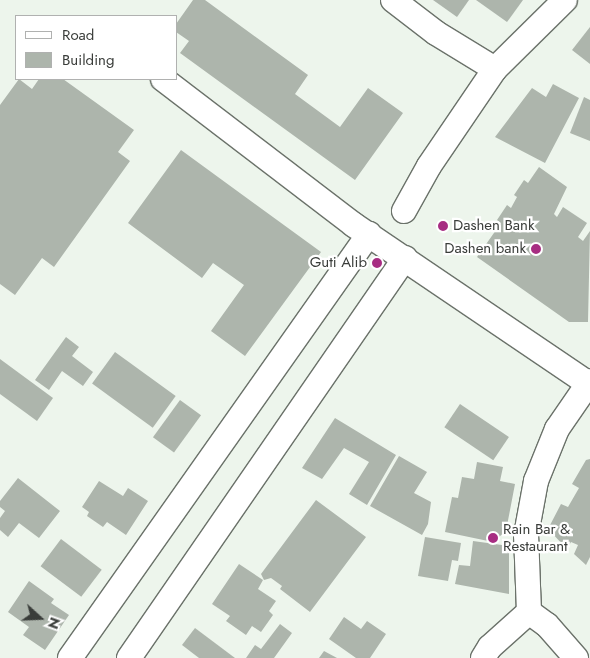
<!DOCTYPE html>
<html>
<head>
<meta charset="utf-8">
<style>
  body { margin:0 }
  #map { position:relative; width:590px; height:658px; overflow:hidden; background:#edf5ec; font-family:Jost,sans-serif }
  div>[style] { position:absolute }
  [style*='--x'] { left:calc(var(--x)*1px); top:calc(var(--y)*1px); width:calc(var(--w)*1px); rotate:calc(var(--a)*1deg) }
  .building>* { inset:0; background:#adb5ac; transform-origin:0 0 }
  .roads { filter:drop-shadow(1px 0 #6b726a) drop-shadow(-1px 0 #6b726a) drop-shadow(0 1px #6b726a) drop-shadow(0 -1px #6b726a) }
  .minor>* { height:24px; margin:-12px; padding:0 12px; transform-origin:12px; border-radius:12px; background:#fff }
  .dots>* { width:14px; height:14px; translate:-50% -50%; box-sizing:border-box; border:2px solid #fff; border-radius:50% }
  span { translate:-50% -50%; white-space:nowrap; text-align:center; line-height:1.15; -webkit-text-stroke:4.5px #fff; paint-order:stroke }
  .poi-label { font-size:15px; color:#3a3d3a }
  .left { translate:0 -50%; text-align:left }
  .right { translate:-100% -50%; text-align:right }
  .legend { position:absolute; left:15px; top:15px; width:162px; height:65px; box-sizing:border-box; background:#fff; border:1px solid #b0b1b0; margin:0; padding:6px 9px; list-style:none; font-size:15px; color:#3a3d3a }
  .legend li { display:flex; align-items:center; gap:10px; height:25px }
  .legend b { width:25px; border:1px solid #b0b1b0 }
  .north { position:absolute; left:15px; top:593px; width:50px; height:50px; -webkit-text-stroke:4px #fff; paint-order:stroke; rotate:110deg; font-size:14px; font-weight:700; line-height:20px; text-align:center; color:#3a3d3a }
  .north::after { content:''; display:block; margin:auto; width:18px; height:22px; background:#3a3d3a; clip-path:polygon(50% 0,100% 100%,50% 72%,0 100%) }
</style>
</head>
<body>
<div id="map">
  <div class="building">
    <div style="clip-path:polygon(193px 0,205px 0,308px 75px,295px 94px,340px 127px,368px 88px,403px 113px,355px 180px,180px 53px,189px 41px,176px 32px,176px 24px)"></div>
    <div style="clip-path:polygon(433px 0,469px 0,457px 17px)"></div>
    <div style="clip-path:polygon(476px 0,523px 0,507px 22px)"></div>
    <div style="clip-path:polygon(590px 27px,590px 64px,572px 50px)"></div>
    <div style="clip-path:polygon(19px 79px,32px 89px,39px 79px,63px 79px,134px 130px,118px 152px,130px 161px,54px 267px,42px 258px,15px 295px,0 284px,0 105px)"></div>
    <div style="clip-path:polygon(553px 84px,579px 98px,545px 163px,495px 137px,532px 88px,546px 97px)"></div>
    <div style="clip-path:polygon(584px 97px,590px 100px,590px 141px,570px 133px)"></div>
    <div style="clip-path:polygon(181px 150px,321px 252px,245px 356px,211px 331px,244px 285px,213px 263px,202px 278px,128px 223px)"></div>
    <div style="clip-path:polygon(539px 167px,567px 187px,554px 214px,557px 217px,563px 207px,587px 223px,578px 237px,583px 241px,590px 231px,588px 322px,569px 322px,477px 257px,501px 223px,497px 220px,507px 205px,511px 208px,517px 197px,514px 195px,524px 180px,528px 183px)"></div>
    <div style="clip-path:polygon(66px 337px,79px 347px,72px 356px,93px 372px,83px 386px,62px 371px,49px 390px,35px 380px)"></div>
    <div style="left:115px;top:352px;width:75px;height:39px;rotate:36deg"></div>
    <div style="clip-path:polygon(0 359px,53px 398px,37px 421px,0 394px)"></div>
    <div style="left:180px;top:400px;width:26px;height:46px;rotate:36deg"></div>
    <div style="left:460px;top:404px;width:59px;height:28px;rotate:34deg"></div>
    <div style="clip-path:polygon(335px 418px,396px 455px,367px 505px,349px 494px,369px 462px,344px 448px,322px 479px,302px 468px)"></div>
    <div style="clip-path:polygon(399px 456px,427px 472px,414px 493px,431px 502px,428px 524px,422px 535px,370px 506px)"></div>
    <div style="clip-path:polygon(590px 459px,590px 557px,586px 565px,574px 554px,578px 545px,571px 542px,567px 549px,548px 529px,561px 504px,568px 507px,579px 488px,572px 484px,586px 460px)"></div>
    <div style="clip-path:polygon(477px 462px,503px 467px,500px 481px,515px 484px,506px 531px,493px 542px,445px 532px,452px 497px,458px 498px,462px 477px,474px 479px)"></div>
    <div style="clip-path:polygon(18px 478px,60px 511px,39px 538px,19px 523px,8px 537px,0 530px,0 518px,5px 511px,0 507px,0 501px)"></div>
    <div style="clip-path:polygon(99px 481px,123px 496px,128px 488px,148px 501px,126px 535px,107px 522px,103px 527px,87px 516px,89px 512px,82px 507px)"></div>
    <div style="clip-path:polygon(316px 500px,366px 537px,310px 612px,280px 589px,282px 586px,271px 578px,264px 580px,261px 574px)"></div>
    <div style="clip-path:polygon(425px 537px,461px 543px,458px 561px,452px 560px,448px 581px,418px 576px)"></div>
    <div style="left:61px;top:539px;width:51px;height:34px;rotate:37deg"></div>
    <div style="clip-path:polygon(473px 541px,509px 546px,509px 594px,455px 584px,459px 565px,470px 566px)"></div>
    <div style="clip-path:polygon(239px 564px,263px 580px,258px 589px,276px 601px,269px 611px,273px 615px,261px 632px,252px 626px,246px 635px,226px 621px,230px 616px,212px 604px)"></div>
    <div style="clip-path:polygon(29px 581px,54px 599px,51px 603px,69px 615px,45px 650px,23px 635px,29px 627px,8px 612px)"></div>
    <div style="clip-path:polygon(344px 617px,361px 629px,367px 621px,386px 634px,370px 658px,356px 658px,329px 639px)"></div>
    <div style="clip-path:polygon(280px 624px,292px 633px,274px 658px,246px 658px,255px 645px,261px 649px)"></div>
    <div style="clip-path:polygon(195px 628px,235px 658px,199px 658px,182px 645px)"></div>
    <div style="clip-path:polygon(324px 651px,337px 658px,319px 658px)"></div>
  </div>
  <div class="roads">
    <div class="minor">
      <div style="--x:393;--y:0;--w:54;--a:37.5"></div>
      <div style="--x:436;--y:33;--w:69;--a:31.4"></div>
      <div style="--x:163;--y:79;--w:240;--a:37.4"></div>
      <div style="--x:354;--y:225;--w:285;--a:34.1"></div>
      <div style="--x:404;--y:211;--w:51;--a:-60.9"></div>
      <div style="--x:429;--y:166;--w:117;--a:-55.8"></div>
      <div style="--x:495;--y:69;--w:98;--a:-44.6"></div>
      <div style="--x:529;--y:612;--w:77;--a:-92.2"></div>
      <div style="--x:526;--y:535;--w:55;--a:-79.5"></div>
      <div style="--x:536;--y:481;--w:56;--a:-68"></div>
      <div style="--x:557;--y:429;--w:58;--a:-55.5"></div>
      <div style="--x:529;--y:612;--w:22;--a:36"></div>
      <div style="--x:547;--y:625;--w:44;--a:48.7"></div>
      <div style="--x:70;--y:658;--w:519;--a:-54.81"></div>
      <div style="--x:129;--y:658;--w:486;--a:-55.4"></div>
      <div style="--x:483;--y:658;--w:13;--a:-58"></div>
      <div style="--x:490;--y:647;--w:52;--a:-41.9"></div>
    </div>
  </div>
  <div class="dots">
    <div style="left:443px;top:226px;background:#a72d82"></div>
    <div style="left:536px;top:249px;background:#a72d82"></div>
    <div style="left:377px;top:263px;background:#a72d82"></div>
    <div style="left:493px;top:538px;background:#a72d82"></div>
  </div>
  <div class="poi-label">
    <span class="left" style="left:453px;top:226px">Dashen Bank</span>
    <span class="right" style="left:526px;top:249px">Dashen bank</span>
    <span class="right" style="left:367px;top:263px">Guti Alib</span>
    <span class="left" style="left:503px;top:538px">Rain Bar &amp;<br>Restaurant</span>
  </div>
  <ul class="legend">
  <li><b style="height:6px;background:#fff"></b>Road</li>
  <li><b style="height:14px;background:#adb5ac"></b>Building</li>
  </ul>
  <div class="north">N</div>
</div>
</body>
</html>
